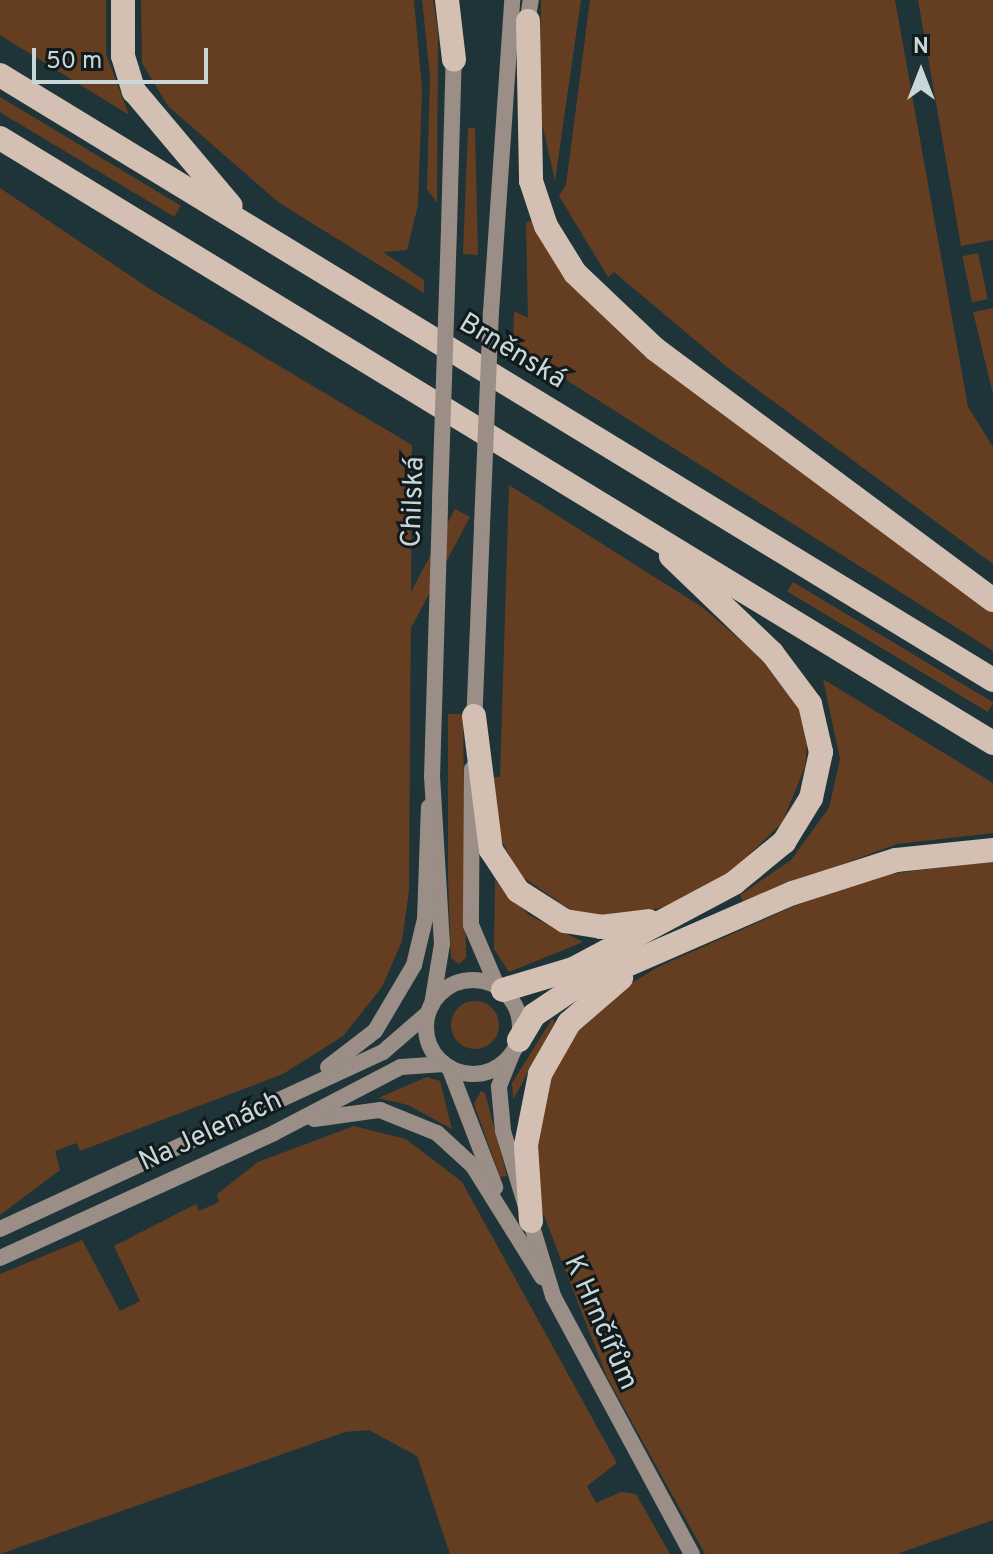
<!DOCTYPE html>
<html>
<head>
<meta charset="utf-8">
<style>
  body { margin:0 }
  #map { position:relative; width:993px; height:1554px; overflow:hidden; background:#1e3438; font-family:Overpass,sans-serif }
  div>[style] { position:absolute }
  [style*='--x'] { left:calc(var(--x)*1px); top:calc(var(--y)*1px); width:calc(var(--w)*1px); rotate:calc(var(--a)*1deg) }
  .green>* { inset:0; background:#653e21; transform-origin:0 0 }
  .round { border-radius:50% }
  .secondary>* { height:16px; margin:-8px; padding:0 8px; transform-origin:8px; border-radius:8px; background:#9b8e86 }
  .secondary>.ring { margin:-8px; padding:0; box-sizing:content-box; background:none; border:16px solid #9b8e86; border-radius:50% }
  .highway>* { height:24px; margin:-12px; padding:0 12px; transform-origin:12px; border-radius:12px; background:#d3c0b2 }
  .secondary-bridge>* { height:16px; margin:-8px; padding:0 8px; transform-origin:8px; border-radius:8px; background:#9b8e86 }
  span { translate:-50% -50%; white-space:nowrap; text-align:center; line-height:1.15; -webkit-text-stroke:6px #111a1c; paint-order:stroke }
  .street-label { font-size:28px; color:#cad7d9 }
  .north { position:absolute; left:881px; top:32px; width:80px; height:80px; -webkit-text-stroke:6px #111a1c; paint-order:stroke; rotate:0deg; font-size:22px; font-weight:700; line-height:32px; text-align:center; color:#cad7d9 }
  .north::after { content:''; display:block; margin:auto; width:28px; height:36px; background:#cad7d9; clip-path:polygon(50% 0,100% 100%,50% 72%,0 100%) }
  .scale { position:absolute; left:32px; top:48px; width:176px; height:36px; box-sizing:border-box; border:4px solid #cad7d9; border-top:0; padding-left:10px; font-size:24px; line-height:28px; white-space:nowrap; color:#cad7d9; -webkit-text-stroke:6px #111a1c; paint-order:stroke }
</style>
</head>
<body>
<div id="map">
  <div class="green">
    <div style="clip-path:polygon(0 0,106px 0,106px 54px,129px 115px,0 35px)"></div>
    <div style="clip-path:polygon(141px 0,414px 0,422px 89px,418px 205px,407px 250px,383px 252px,424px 280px,424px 293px,278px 202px,168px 106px,142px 63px)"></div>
    <div style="clip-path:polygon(422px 0,433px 0,438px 31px,437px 203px,427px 189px,430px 76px)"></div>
    <div style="clip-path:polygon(541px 0,581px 0,555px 181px,539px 110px)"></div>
    <div style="clip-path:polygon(590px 0,895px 0,968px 407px,993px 447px,993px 564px,727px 367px,614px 272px,608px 277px,559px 196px,566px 185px)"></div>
    <div style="clip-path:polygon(918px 0,993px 0,993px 240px,961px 246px)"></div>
    <div style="left:0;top:97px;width:211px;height:13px;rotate:31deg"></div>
    <div style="clip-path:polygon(468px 128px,475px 128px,478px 255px,463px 254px)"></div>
    <div style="clip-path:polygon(0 188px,150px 289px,412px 445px,409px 891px,402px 941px,382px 987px,343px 1036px,283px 1074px,80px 1151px,77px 1143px,55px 1151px,60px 1170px,0 1215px)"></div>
    <div style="clip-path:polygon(535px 219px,578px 290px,607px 320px,993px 612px,993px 651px,513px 346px,514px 311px,528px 318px,526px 223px)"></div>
    <div style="left:978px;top:253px;width:47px;height:16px;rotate:78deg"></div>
    <div style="clip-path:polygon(993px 308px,993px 394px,973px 312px)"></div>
    <div style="clip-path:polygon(509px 485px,702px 607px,757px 654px,800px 710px,808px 734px,805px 767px,782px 823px,733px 870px,664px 907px,613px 918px,572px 911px,520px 875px,500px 838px,491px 777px,500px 777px)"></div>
    <div style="left:455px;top:509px;width:17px;height:137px;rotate:28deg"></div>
    <div style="left:793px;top:582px;width:234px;height:11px;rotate:31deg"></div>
    <div style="clip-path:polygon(823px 679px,993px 783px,993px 833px,897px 844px,743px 901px,740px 895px,791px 860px,829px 808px,840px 759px)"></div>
    <div style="clip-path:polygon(448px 714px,463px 714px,466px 958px,459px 964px,451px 958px,448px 879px)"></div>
    <div style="clip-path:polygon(993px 861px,993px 1520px,897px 1554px,705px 1554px,607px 1377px,539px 1203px,533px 1156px,551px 1075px,578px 1029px,612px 995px,658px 967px,808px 900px,889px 874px)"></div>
    <div style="clip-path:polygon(495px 880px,529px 915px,583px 942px,509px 972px,494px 949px)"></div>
    <div class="round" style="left:451px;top:1001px;width:48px;height:48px"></div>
    <div style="clip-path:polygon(552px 1019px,555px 1022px,513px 1100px,512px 1083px)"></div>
    <div style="clip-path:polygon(427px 1077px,440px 1081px,452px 1129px,408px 1105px,378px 1098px)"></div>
    <div style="clip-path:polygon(481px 1091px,485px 1093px,507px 1176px,500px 1177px,474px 1104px)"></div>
    <div style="clip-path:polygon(354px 1126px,406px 1139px,462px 1182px,617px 1463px,587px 1486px,596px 1503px,621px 1492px,636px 1494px,670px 1554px,450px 1554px,417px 1456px,369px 1430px,345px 1432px,0 1554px,0 1274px,82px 1240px,120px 1311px,140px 1301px,114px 1246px,196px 1204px,199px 1211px,219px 1202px,217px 1194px,258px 1162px)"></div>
  </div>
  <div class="secondary">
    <div style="--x:526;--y:30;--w:30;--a:-81"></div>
    <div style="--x:449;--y:228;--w:178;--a:-88.4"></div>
    <div style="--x:491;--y:312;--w:313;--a:-86.1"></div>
    <div style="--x:474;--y:726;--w:201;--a:-87.7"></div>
    <div style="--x:472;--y:769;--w:156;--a:90.4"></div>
    <div style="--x:471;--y:925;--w:66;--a:66.9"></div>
    <div class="ring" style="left:426px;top:980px;width:78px;height:78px"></div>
    <div style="--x:432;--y:1005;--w:62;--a:-80.7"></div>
    <div style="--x:442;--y:944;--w:167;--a:-93.4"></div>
    <div style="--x:432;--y:777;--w:277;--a:-88.3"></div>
    <div style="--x:512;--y:1054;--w:35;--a:112"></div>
    <div style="--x:499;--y:1087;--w:44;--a:84.8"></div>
    <div style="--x:503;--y:1131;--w:172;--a:73.1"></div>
    <div style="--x:553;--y:1296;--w:293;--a:61.7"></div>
    <div style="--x:328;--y:1067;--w:59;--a:-37.5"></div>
    <div style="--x:375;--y:1031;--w:77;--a:-59.4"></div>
    <div style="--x:414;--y:965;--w:47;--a:-76.6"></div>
    <div style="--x:425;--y:919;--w:112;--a:-88"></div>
    <div style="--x:449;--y:1067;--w:129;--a:69"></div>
    <div style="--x:314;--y:1119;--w:67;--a:-7.8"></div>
    <div style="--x:380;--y:1110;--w:61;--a:22"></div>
    <div style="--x:437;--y:1133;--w:49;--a:42.5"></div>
    <div style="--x:473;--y:1166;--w:131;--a:58.1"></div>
    <div style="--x:0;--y:1229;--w:422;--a:-24.8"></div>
    <div style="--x:383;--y:1052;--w:60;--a:-40.9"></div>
    <div style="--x:0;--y:1258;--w:301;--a:-24.5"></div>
    <div style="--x:274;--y:1133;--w:143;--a:-27.5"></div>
    <div style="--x:401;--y:1067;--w:43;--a:-4"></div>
  </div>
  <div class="highway">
    <div style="--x:123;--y:0;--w:56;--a:90"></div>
    <div style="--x:123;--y:56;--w:37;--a:73"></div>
    <div style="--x:134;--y:91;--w:150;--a:49.9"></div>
    <div style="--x:447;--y:0;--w:60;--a:83.3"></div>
    <div style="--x:528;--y:21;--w:160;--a:88.9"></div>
    <div style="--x:531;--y:181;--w:47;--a:71.6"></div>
    <div style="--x:546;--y:226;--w:55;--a:58.3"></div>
    <div style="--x:575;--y:273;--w:110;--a:43.5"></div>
    <div style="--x:655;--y:349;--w:421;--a:36.6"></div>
    <div style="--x:0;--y:75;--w:1163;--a:31.35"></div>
    <div style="--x:0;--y:138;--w:1163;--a:31.35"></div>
    <div style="--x:474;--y:716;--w:135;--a:82.8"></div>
    <div style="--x:491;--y:850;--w:49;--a:56.6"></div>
    <div style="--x:518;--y:891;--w:56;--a:32.6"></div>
    <div style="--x:565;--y:921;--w:36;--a:9"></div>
    <div style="--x:601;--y:927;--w:48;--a:-7.1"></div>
    <div style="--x:503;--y:990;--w:73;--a:-16.7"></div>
    <div style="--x:573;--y:969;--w:183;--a:-28.1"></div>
    <div style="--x:734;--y:883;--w:65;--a:-39.4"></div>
    <div style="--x:784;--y:842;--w:52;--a:-58.5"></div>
    <div style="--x:811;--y:798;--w:47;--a:-77.7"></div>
    <div style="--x:821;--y:752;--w:49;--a:-102.9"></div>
    <div style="--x:810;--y:704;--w:64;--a:-126.7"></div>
    <div style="--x:772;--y:653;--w:140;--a:-136.2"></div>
    <div style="--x:519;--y:1040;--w:29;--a:-59"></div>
    <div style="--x:534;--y:1015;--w:48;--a:-34"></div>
    <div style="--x:574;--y:988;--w:239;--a:-23.5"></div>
    <div style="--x:793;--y:893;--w:108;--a:-17.8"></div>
    <div style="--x:896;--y:860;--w:98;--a:-5.9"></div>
    <div style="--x:531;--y:1221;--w:76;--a:-93.8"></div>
    <div style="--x:526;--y:1145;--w:72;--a:-78.8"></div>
    <div style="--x:540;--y:1074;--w:59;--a:-60.4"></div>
    <div style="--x:569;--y:1023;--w:69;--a:-40.9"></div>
  </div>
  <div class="secondary-bridge">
    <div style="--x:440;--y:500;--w:272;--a:-88.1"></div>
    <div style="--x:482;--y:525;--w:213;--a:-87.6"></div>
  </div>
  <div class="street-label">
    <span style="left:512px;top:352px;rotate:31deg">Brněnská</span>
    <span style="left:414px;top:502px;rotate:-88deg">Chilská</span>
    <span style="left:211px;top:1132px;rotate:-25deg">Na Jelenách</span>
    <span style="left:600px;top:1323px;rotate:66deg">K Hrnčířům</span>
  </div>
  <div class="north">N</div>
  <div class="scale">50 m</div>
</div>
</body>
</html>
